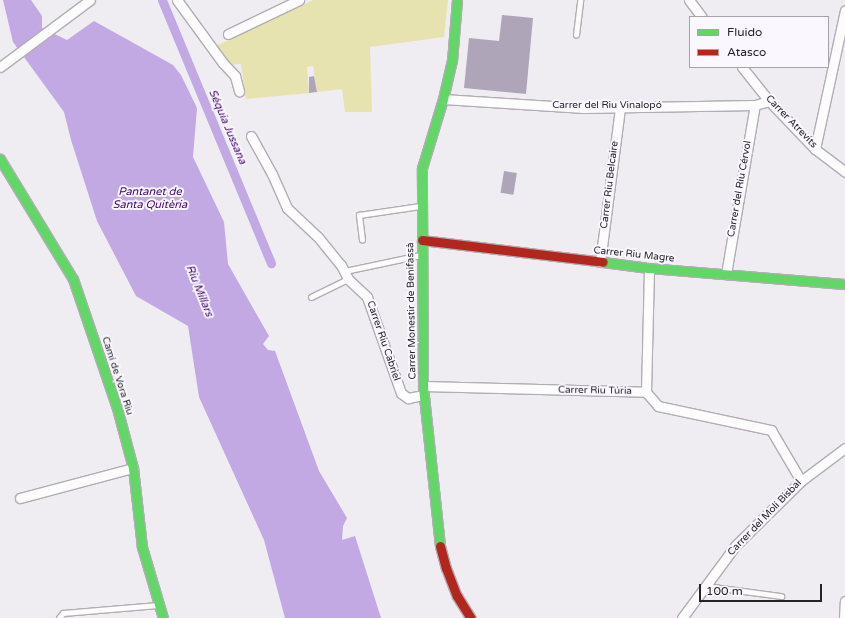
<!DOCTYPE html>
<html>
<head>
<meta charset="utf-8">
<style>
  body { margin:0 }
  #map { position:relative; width:845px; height:618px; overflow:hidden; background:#efecf2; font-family:"Varela Round",sans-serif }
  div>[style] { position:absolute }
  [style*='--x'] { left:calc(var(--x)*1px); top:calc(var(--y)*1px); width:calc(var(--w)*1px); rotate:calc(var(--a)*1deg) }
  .green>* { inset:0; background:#e7e3b1 }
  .water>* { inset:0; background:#c2a9e4 }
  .canal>* { height:9px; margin:-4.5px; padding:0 4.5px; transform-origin:4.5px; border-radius:4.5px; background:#c2a9e4 }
  .building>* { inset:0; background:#aea6b8; transform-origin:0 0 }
  .roads { filter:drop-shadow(1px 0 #b0aeb3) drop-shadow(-1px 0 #b0aeb3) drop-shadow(0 1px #b0aeb3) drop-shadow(0 -1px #b0aeb3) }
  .lane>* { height:4.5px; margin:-2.25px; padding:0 2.25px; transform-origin:2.25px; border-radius:2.25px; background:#fdfcfd }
  .street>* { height:9px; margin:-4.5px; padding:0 4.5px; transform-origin:4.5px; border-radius:4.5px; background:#fdfcfd }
  .fast>* { height:9px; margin:-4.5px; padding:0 4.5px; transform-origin:4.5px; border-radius:4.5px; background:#63d668 }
  .jam>* { height:9px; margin:-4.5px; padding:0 4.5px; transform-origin:4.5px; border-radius:4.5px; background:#b3261e }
  span { translate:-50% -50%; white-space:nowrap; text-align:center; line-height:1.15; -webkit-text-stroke:4px #faf7ff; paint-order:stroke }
  .street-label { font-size:10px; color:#252328 }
  .water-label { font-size:11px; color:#3d0068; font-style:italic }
  .legend { position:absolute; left:689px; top:16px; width:140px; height:52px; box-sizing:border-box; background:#faf7ff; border:1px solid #a5a2a9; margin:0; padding:5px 7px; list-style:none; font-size:12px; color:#252328 }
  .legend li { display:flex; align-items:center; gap:8px; height:20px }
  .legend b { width:20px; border:1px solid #a5a2a9 }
  .scale { position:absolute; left:699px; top:584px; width:123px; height:18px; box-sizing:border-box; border:2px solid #252328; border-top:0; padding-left:5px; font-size:12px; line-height:14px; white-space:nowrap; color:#252328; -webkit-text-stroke:3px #faf7ff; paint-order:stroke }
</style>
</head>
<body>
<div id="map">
  <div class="green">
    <div style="clip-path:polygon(313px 0,448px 0,444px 37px,370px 47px,372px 112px,345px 112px,342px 89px,317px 92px,313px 66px,307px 67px,309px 93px,246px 99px,241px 64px,230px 65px,216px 46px)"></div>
  </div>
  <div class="water">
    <div style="clip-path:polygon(3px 0,31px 0,42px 16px,42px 28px,67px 40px,94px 21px,173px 65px,181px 75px,197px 108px,193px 157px,224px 222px,228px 264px,269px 336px,263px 344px,268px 350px,275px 351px,319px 471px,347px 518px,343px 526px,342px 540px,355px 536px,381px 618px,285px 618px,264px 540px,199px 397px,188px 326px,136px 296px,97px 221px,71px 140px,64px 112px,13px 42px)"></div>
  </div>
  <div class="canal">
    <div style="--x:162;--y:0;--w:285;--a:67.5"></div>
  </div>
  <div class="building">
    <div style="clip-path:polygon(502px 15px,533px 18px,526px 94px,464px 88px,469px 38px,499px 41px)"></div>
    <div style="clip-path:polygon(314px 76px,317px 92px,309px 93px,309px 77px)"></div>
    <div style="left:504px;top:171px;width:13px;height:22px;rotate:9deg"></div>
  </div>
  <div class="roads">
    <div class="lane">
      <div style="--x:576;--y:35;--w:35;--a:-83"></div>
      <div style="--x:362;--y:240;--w:25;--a:-97"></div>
      <div style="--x:359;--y:215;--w:63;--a:-8.3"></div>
      <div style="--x:345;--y:271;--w:78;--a:-11.9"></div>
      <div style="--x:311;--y:297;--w:41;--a:-25.9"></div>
      <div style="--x:706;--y:586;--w:76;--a:7.6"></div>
      <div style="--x:59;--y:618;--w:6;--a:-51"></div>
      <div style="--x:63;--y:613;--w:95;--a:-4.8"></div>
    </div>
    <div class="street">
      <div style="--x:177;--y:0;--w:78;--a:53.9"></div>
      <div style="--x:223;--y:63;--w:18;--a:47"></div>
      <div style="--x:235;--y:76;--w:16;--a:75"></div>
      <div style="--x:689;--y:0;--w:21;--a:53"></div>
      <div style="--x:228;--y:34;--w:79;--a:-25.6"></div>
      <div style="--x:0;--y:67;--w:112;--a:-36.7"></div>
      <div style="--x:742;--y:67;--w:43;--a:51.5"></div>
      <div style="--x:769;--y:101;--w:66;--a:46.2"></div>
      <div style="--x:815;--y:149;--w:38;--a:37"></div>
      <div style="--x:443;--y:99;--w:141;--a:3.7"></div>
      <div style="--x:584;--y:108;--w:171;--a:-1"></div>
      <div style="--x:755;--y:105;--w:15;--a:-16"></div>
      <div style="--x:251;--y:136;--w:43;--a:61.1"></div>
      <div style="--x:272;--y:174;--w:37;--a:66"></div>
      <div style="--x:287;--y:208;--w:42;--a:43.1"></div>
      <div style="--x:318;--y:237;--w:36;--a:51"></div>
      <div style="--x:341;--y:265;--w:16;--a:63"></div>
      <div style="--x:348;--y:279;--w:26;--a:43"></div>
      <div style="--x:367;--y:297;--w:102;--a:70.5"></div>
      <div style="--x:401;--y:393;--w:9;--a:36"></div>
      <div style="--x:408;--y:398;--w:16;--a:-11"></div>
      <div style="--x:815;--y:149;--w:142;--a:-77.8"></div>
      <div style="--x:600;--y:262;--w:156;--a:-82.6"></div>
      <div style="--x:726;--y:274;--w:171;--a:-80.3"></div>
      <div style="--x:423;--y:386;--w:223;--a:1.5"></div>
      <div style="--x:646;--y:392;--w:18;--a:49"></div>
      <div style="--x:658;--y:406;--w:116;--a:12"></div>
      <div style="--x:771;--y:430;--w:59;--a:59.5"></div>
      <div style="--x:646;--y:392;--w:124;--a:-88.6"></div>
      <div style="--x:20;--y:498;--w:117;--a:-14.9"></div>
      <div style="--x:682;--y:618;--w:89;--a:-53.6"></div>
      <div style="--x:735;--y:546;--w:93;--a:-44.6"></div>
      <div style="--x:801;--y:481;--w:55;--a:-36.9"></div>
      <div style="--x:844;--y:618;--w:17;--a:-87"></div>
    </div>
    <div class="fast">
      <div style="--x:0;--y:159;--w:140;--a:58.7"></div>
      <div style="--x:73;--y:279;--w:136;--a:71.2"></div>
      <div style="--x:117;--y:408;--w:62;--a:75.1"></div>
      <div style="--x:133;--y:468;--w:80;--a:83.5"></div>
      <div style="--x:142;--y:547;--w:74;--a:73.5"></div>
      <div style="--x:603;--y:262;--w:46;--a:7.4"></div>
      <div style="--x:649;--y:268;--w:197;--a:4.7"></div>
      <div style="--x:440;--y:546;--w:161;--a:-96.1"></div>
      <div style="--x:423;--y:386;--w:218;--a:-90.3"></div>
      <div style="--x:422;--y:168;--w:72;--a:-73.1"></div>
      <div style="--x:443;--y:99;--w:39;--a:-77"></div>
      <div style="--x:452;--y:61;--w:61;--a:-85.3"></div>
    </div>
    <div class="jam">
      <div style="--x:422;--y:240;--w:182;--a:6.9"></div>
      <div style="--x:440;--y:546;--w:23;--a:75"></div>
      <div style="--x:446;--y:568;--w:30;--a:69"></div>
      <div style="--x:457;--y:596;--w:26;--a:58"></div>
    </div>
  </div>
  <div class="street-label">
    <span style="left:607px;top:106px">Carrer del Riu Vinalopó</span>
    <span style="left:791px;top:122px;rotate:46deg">Carrer Atrevits</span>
    <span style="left:610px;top:185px;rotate:-83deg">Carrer Riu Belcaire</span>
    <span style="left:740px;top:189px;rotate:-80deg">Carrer del Riu Cérvol</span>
    <span style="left:634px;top:255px;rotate:6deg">Carrer Riu Magre</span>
    <span style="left:412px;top:311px;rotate:-91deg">Carrer Monestir de Benifassà</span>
    <span style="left:383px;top:341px;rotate:71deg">Carrer Riu Cabriel</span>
    <span style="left:117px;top:376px;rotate:72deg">Camí de Vora Riu</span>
    <span style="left:595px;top:391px;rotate:1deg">Carrer Riu Túria</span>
    <span style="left:765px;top:518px;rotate:-46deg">Carrer del Molí Bisbal</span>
  </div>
  <div class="water-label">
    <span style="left:227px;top:127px;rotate:67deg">Séquia Jussana</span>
    <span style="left:150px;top:199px">Pantanet de<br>Santa Quitèria</span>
    <span style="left:199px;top:291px;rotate:68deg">Riu Millars</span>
  </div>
  <ul class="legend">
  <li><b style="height:5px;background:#63d668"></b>Fluido</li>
  <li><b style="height:5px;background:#b3261e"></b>Atasco</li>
  </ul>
  <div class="scale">100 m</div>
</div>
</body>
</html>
